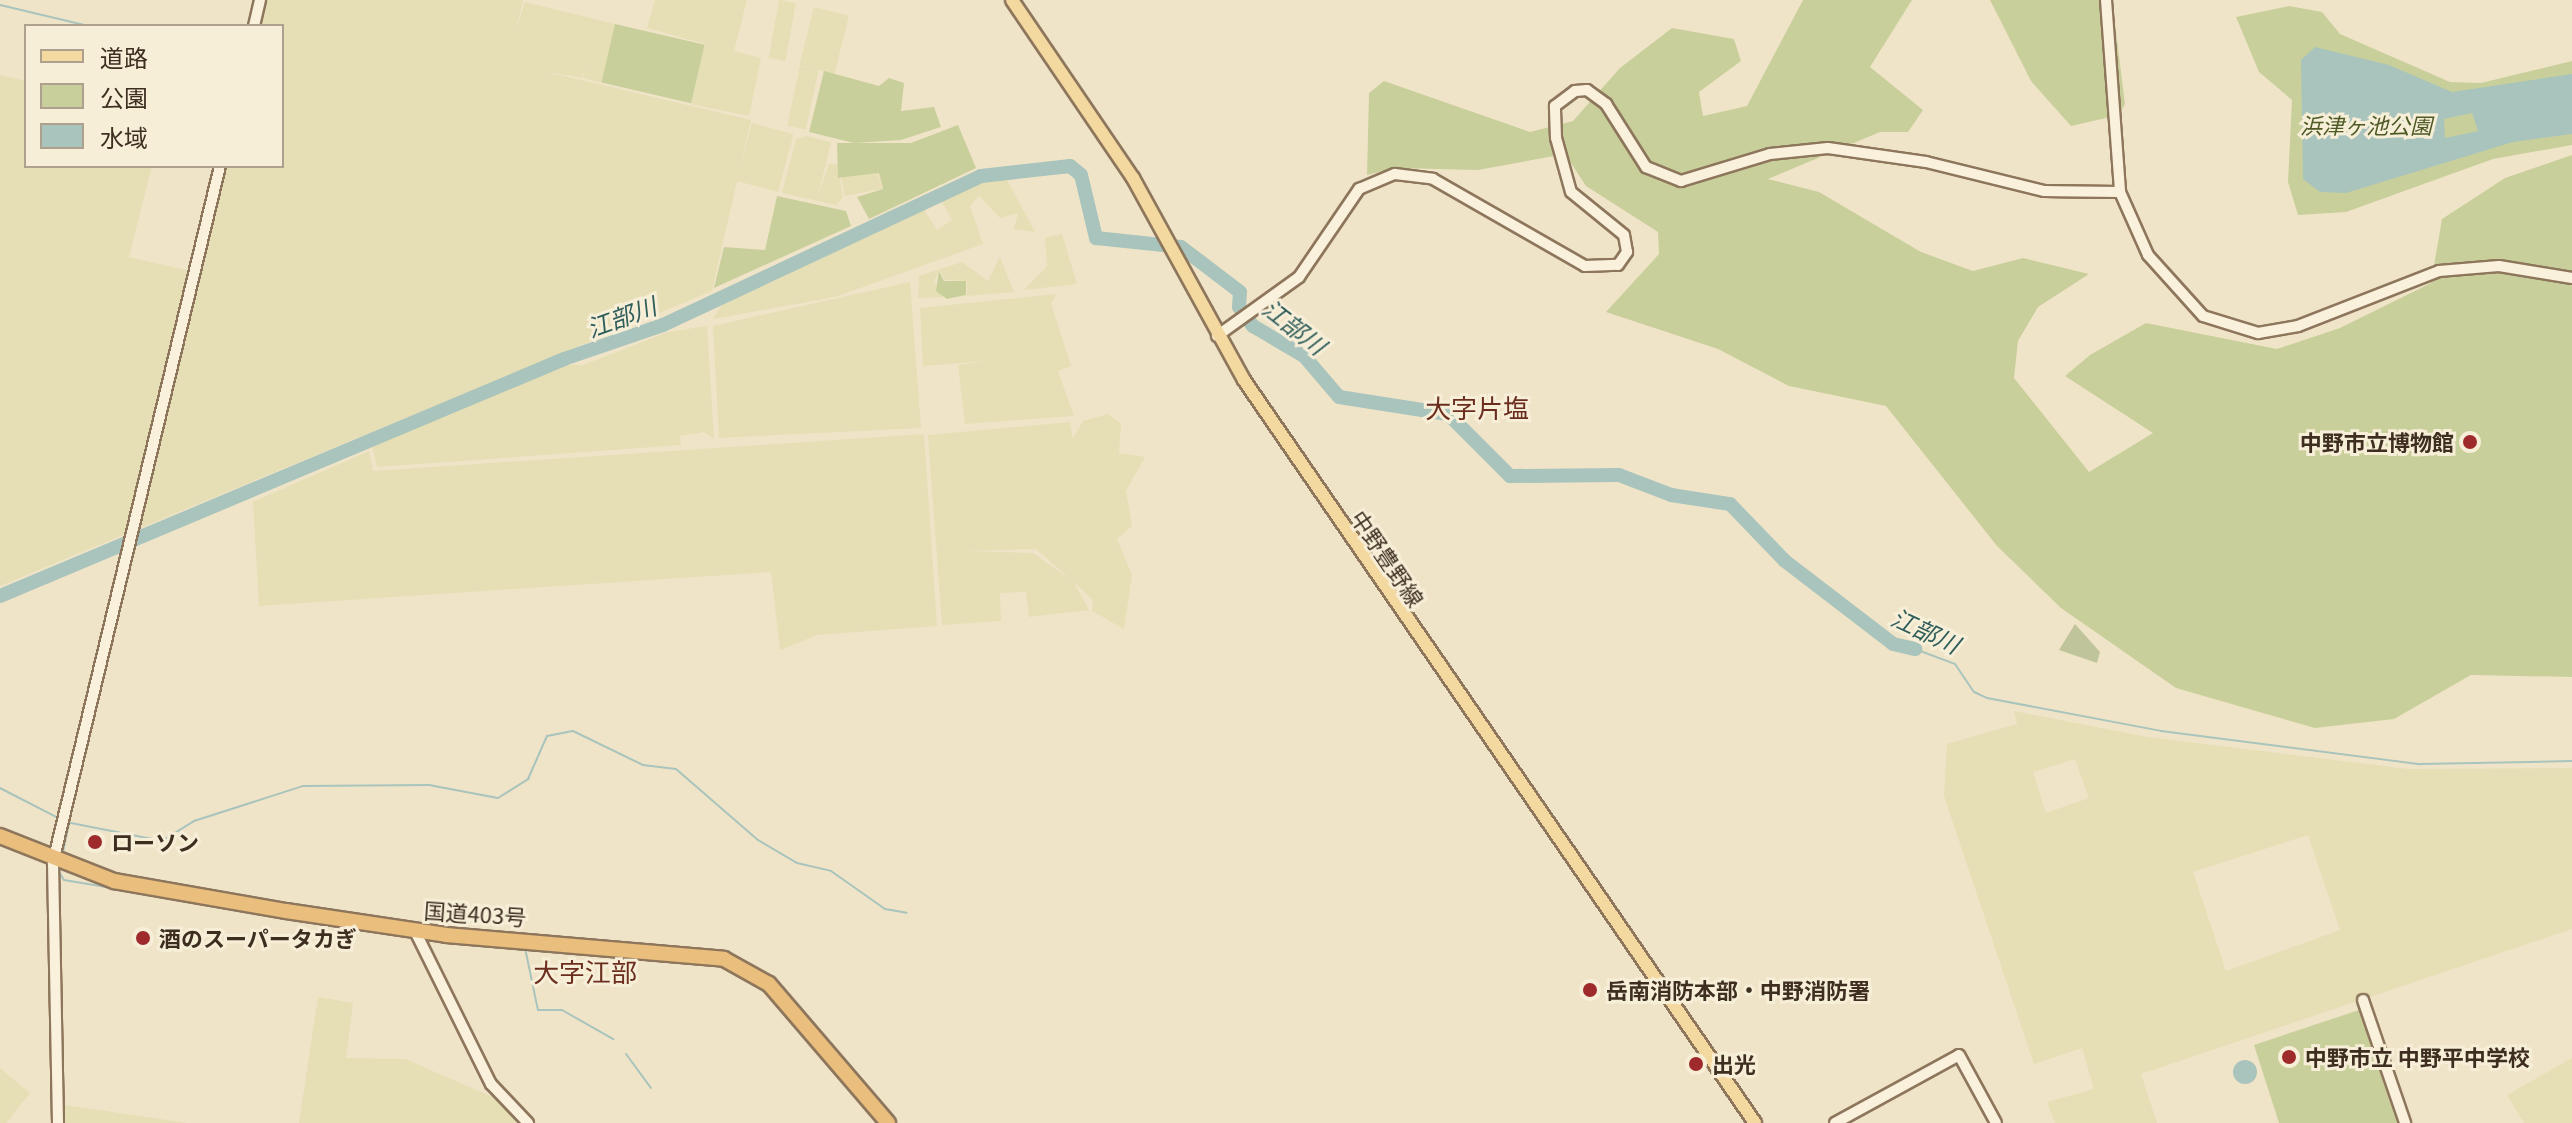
<!DOCTYPE html>
<html>
<head>
<meta charset="utf-8">
<style>
  body { margin:0 }
  #map { position:relative; width:2572px; height:1123px; overflow:hidden; background:#f0e4c8; font-family:Georgia,"Noto Sans JP",serif }
  div>[style] { position:absolute }
  [style*='--x'] { left:calc(var(--x)*1px); top:calc(var(--y)*1px); width:calc(var(--w)*1px); rotate:calc(var(--a)*1deg) }
  .farmland>* { inset:0; background:#e6deb5; transform-origin:0 0 }
  .green>* { inset:0; background:#c9cf9b; transform-origin:0 0 }
  .cemetery>* { inset:0; background:#bfc49a }
  .water>* { inset:0; background:#a9c4bc }
  .round { border-radius:50% }
  .stream>* { height:2px; margin:-1px; padding:0 1px; transform-origin:1px; border-radius:1px; background:#a9c4bc }
  .river>* { height:14px; margin:-7px; padding:0 7px; transform-origin:7px; border-radius:7px; background:#a9c4bc }
  .roads { filter:drop-shadow(2px 0 #8d765c) drop-shadow(-2px 0 #8d765c) drop-shadow(0 2px #8d765c) drop-shadow(0 -2px #8d765c) }
  .tertiary>* { height:10px; margin:-5px; padding:0 5px; transform-origin:5px; border-radius:5px; background:#faf1dc }
  .primary>* { height:12px; margin:-6px; padding:0 6px; transform-origin:6px; border-radius:6px; background:#f3d9a0 }
  .trunk>* { height:14px; margin:-7px; padding:0 7px; transform-origin:7px; border-radius:7px; background:#eabe7c }
  .dots>* { width:22px; height:22px; translate:-50% -50%; box-sizing:border-box; border:4px solid #f7eed8; border-radius:50% }
  span { translate:-50% -50%; white-space:nowrap; text-align:center; line-height:1.15; -webkit-text-stroke:6px #f7eed8; paint-order:stroke }
  .park-label { font-size:22px; color:#4d5a26; font-style:italic }
  .poi-label { font-size:22px; color:#3d2e20; font-weight:700 }
  .right { translate:-100% -50%; text-align:right }
  .left { translate:0 -50%; text-align:left }
  .street-label { font-size:22px; color:#3d2e20 }
  .water-label { font-size:24px; color:#2f5d5a; font-style:italic }
  .quarter-label { font-size:26px; color:#6b2e1e }
  .legend { position:absolute; left:24px; top:24px; width:260px; height:144px; box-sizing:border-box; background:#f7eed8; border:2px solid #ada18e; margin:0; padding:10px 14px; list-style:none; font-size:24px; color:#3d2e20 }
  .legend li { display:flex; align-items:center; gap:16px; height:40px }
  .legend b { width:40px; border:2px solid #ada18e }
</style>
</head>
<body>
<div id="map">
  <div class="farmland">
    <div style="clip-path:polygon(260px 0,523px 0,516px 30px,525px 2px,615px 24px,603px 83px,583px 78px,585px 68px,582px 78px,543px 71px,751px 120px,712px 291px,0 586px,0 75px,26px 81px,26px 166px,152px 166px,129px 257px,194px 272px,220px 166px,282px 166px,282px 26px,254px 26px)"></div>
    <div style="clip-path:polygon(655px 0,747px 0,734px 51px,761px 58px,749px 116px,691px 104px,705px 44px,647px 28px)"></div>
    <div style="left:779px;top:0;width:17px;height:59px;rotate:10deg"></div>
    <div style="left:814px;top:7px;width:36px;height:60px;rotate:14deg"></div>
    <div style="left:800px;top:66px;width:19px;height:61px;rotate:12deg"></div>
    <div style="left:752px;top:123px;width:43px;height:60px;rotate:15deg"></div>
    <div style="clip-path:polygon(806px 136px,831px 142px,818px 196px,829px 164px,837px 164px,843px 197px,836px 205px,782px 193px,796px 139px)"></div>
    <div style="clip-path:polygon(878px 173px,882px 189px,845px 196px,841px 178px)"></div>
    <div style="clip-path:polygon(990px 176px,1005px 176px,1035px 232px,1014px 229px,1018px 213px,1000px 218px,979px 196px,970px 206px,983px 244px,835px 297px,713px 319px,722px 305px,924px 210px,937px 230px,952px 220px,942px 202px)"></div>
    <div style="clip-path:polygon(1062px 234px,1077px 284px,1024px 290px,1047px 266px,1045px 238px)"></div>
    <div style="clip-path:polygon(1000px 257px,1014px 292px,967px 296px,967px 281px,945px 280px,940px 270px,934px 281px,944px 297px,918px 298px,919px 276px,962px 262px,988px 281px)"></div>
    <div style="clip-path:polygon(910px 282px,921px 428px,719px 438px,713px 326px)"></div>
    <div style="clip-path:polygon(1057px 294px,1051px 303px,1071px 366px,1058px 371px,1074px 416px,965px 424px,958px 365px,986px 361px,923px 366px,920px 308px)"></div>
    <div style="clip-path:polygon(707px 326px,714px 439px,704px 432px,680px 436px,681px 445px,377px 467px,372px 446px,357px 451px,558px 365px,583px 365px,668px 332px)"></div>
    <div style="clip-path:polygon(evenodd,1108px 414px,1121px 424px,1119px 453px,1145px 457px,1126px 491px,1132px 526px,1117px 539px,1132px 575px,1124px 629px,1092px 611px,1093px 600px,1073px 581px,1089px 610px,1029px 617px,1026px 592px,1000px 593px,1001px 621px,942px 625px,928px 435px,1070px 422px,1073px 439px,1083px 421px,1108px 414px,1036px 549px,1071px 580px,1033px 553px,965px 551px,1036px 549px)"></div>
    <div style="clip-path:polygon(924px 434px,937px 626px,817px 635px,780px 650px,771px 572px,259px 606px,253px 502px,369px 451px,373px 471px)"></div>
    <div style="clip-path:polygon(evenodd,2014px 711px,2147px 737px,2409px 769px,2572px 768px,2572px 929px,2141px 1074px,2157px 1123px,2055px 1123px,2047px 1102px,2094px 1089px,2082px 1048px,2034px 1064px,1944px 796px,1947px 744px,2017px 724px,2014px 711px,2075px 759px,2089px 798px,2046px 813px,2033px 772px,2075px 759px,2014px 711px,2308px 835px,2340px 930px,2226px 971px,2193px 872px,2308px 835px)"></div>
    <div style="clip-path:polygon(318px 997px,353px 1003px,346px 1058px,405px 1059px,504px 1102px,528px 1123px,299px 1123px)"></div>
    <div style="clip-path:polygon(2572px 1058px,2572px 1123px,2524px 1123px,2507px 1095px)"></div>
    <div style="clip-path:polygon(0 1068px,30px 1093px,6px 1123px,0 1123px)"></div>
    <div style="clip-path:polygon(58px 1104px,187px 1123px,58px 1123px)"></div>
  </div>
  <div class="green">
    <div style="clip-path:polygon(1803px 0,1912px 0,1870px 67px,1923px 110px,1908px 132px,1880px 132px,1768px 179px,1819px 192px,1921px 252px,1973px 271px,2023px 258px,2089px 274px,2038px 307px,2018px 341px,2014px 378px,2089px 472px,2153px 433px,2065px 376px,2090px 355px,2146px 323px,2277px 349px,2340px 328px,2431px 283px,2442px 219px,2505px 178px,2572px 155px,2572px 677px,2471px 675px,2394px 719px,2315px 728px,2176px 688px,2061px 608px,1997px 546px,1886px 406px,1789px 386px,1718px 349px,1606px 312px,1659px 254px,1658px 232px,1586px 186px,1565px 154px,1478px 170px,1395px 168px,1367px 175px,1369px 93px,1384px 81px,1530px 132px,1573px 121px,1620px 68px,1672px 28px,1734px 39px,1741px 61px,1699px 92px,1703px 116px,1747px 106px)"></div>
    <div style="clip-path:polygon(1990px 0,2112px 0,2125px 104px,2119px 115px,2071px 126px,2031px 81px)"></div>
    <div style="clip-path:polygon(2289px 6px,2322px 12px,2340px 34px,2450px 82px,2481px 83px,2572px 61px,2572px 145px,2493px 159px,2346px 212px,2298px 215px,2288px 182px,2292px 100px,2259px 72px,2236px 17px)"></div>
    <div style="left:615px;top:24px;width:92px;height:60px;rotate:13deg"></div>
    <div style="clip-path:polygon(824px 71px,879px 86px,889px 78px,904px 83px,901px 111px,934px 107px,941px 127px,901px 140px,854px 143px,809px 132px)"></div>
    <div style="clip-path:polygon(958px 125px,976px 168px,869px 219px,857px 197px,883px 189px,879px 173px,838px 178px,837px 143px,911px 143px)"></div>
    <div style="clip-path:polygon(777px 196px,846px 211px,851px 226px,714px 288px,724px 247px,765px 250px)"></div>
    <div style="clip-path:polygon(939px 271px,944px 281px,966px 281px,966px 295px,947px 299px,936px 291px)"></div>
    <div style="clip-path:polygon(2359px 1010px,2397px 1123px,2279px 1123px,2254px 1045px)"></div>
  </div>
  <div class="cemetery">
    <div style="clip-path:polygon(2075px 624px,2100px 652px,2097px 663px,2059px 650px)"></div>
  </div>
  <div class="water">
    <div style="clip-path:polygon(evenodd,2315px 47px,2389px 65px,2452px 92px,2572px 74px,2572px 134px,2513px 142px,2346px 193px,2320px 192px,2303px 179px,2301px 60px,2315px 47px,2472px 113px,2478px 131px,2445px 138px,2444px 119px,2472px 113px)"></div>
    <div class="round" style="left:2233px;top:1060px;width:24px;height:24px"></div>
  </div>
  <div class="stream">
    <div style="--x:0;--y:5;--w:91;--a:13.3"></div>
    <div style="--x:1915;--y:649;--w:43;--a:20.6"></div>
    <div style="--x:1955;--y:664;--w:34;--a:56"></div>
    <div style="--x:1974;--y:692;--w:14;--a:25"></div>
    <div style="--x:1987;--y:698;--w:177;--a:10.7"></div>
    <div style="--x:2161;--y:731;--w:261;--a:7.3"></div>
    <div style="--x:2420;--y:764;--w:152;--a:-1.1"></div>
    <div style="--x:0;--y:788;--w:68;--a:27.3"></div>
    <div style="--x:66;--y:822;--w:98;--a:11.2"></div>
    <div style="--x:162;--y:841;--w:38;--a:-32"></div>
    <div style="--x:194;--y:821;--w:114;--a:-17.8"></div>
    <div style="--x:303;--y:786;--w:126;--a:-0.5"></div>
    <div style="--x:429;--y:785;--w:70;--a:10.7"></div>
    <div style="--x:498;--y:798;--w:36;--a:-32"></div>
    <div style="--x:528;--y:779;--w:47;--a:-66.2"></div>
    <div style="--x:547;--y:736;--w:26;--a:-11"></div>
    <div style="--x:573;--y:731;--w:78;--a:25.9"></div>
    <div style="--x:643;--y:765;--w:33;--a:7"></div>
    <div style="--x:676;--y:769;--w:108;--a:40.9"></div>
    <div style="--x:758;--y:840;--w:45;--a:30.5"></div>
    <div style="--x:797;--y:863;--w:35;--a:13"></div>
    <div style="--x:831;--y:871;--w:66;--a:35.1"></div>
    <div style="--x:885;--y:909;--w:22;--a:10"></div>
    <div style="--x:63;--y:852;--w:30;--a:-78"></div>
    <div style="--x:59;--y:872;--w:9;--a:58"></div>
    <div style="--x:64;--y:880;--w:97;--a:9.5"></div>
    <div style="--x:525;--y:948;--w:63;--a:78.2"></div>
    <div style="--x:538;--y:1010;--w:24;--a:0"></div>
    <div style="--x:562;--y:1010;--w:59;--a:29.6"></div>
    <div style="--x:626;--y:1054;--w:42;--a:53.7"></div>
  </div>
  <div class="river">
    <div style="--x:0;--y:596;--w:612;--a:-22.79"></div>
    <div style="--x:564;--y:359;--w:105;--a:-19"></div>
    <div style="--x:663;--y:325;--w:351;--a:-25.1"></div>
    <div style="--x:981;--y:176;--w:90;--a:-6.4"></div>
    <div style="--x:1070;--y:166;--w:14;--a:39"></div>
    <div style="--x:1081;--y:175;--w:65;--a:76.6"></div>
    <div style="--x:1096;--y:238;--w:85;--a:6"></div>
    <div style="--x:1181;--y:247;--w:74;--a:37.3"></div>
    <div style="--x:1240;--y:292;--w:15;--a:94"></div>
    <div style="--x:1239;--y:307;--w:24;--a:54"></div>
    <div style="--x:1253;--y:326;--w:59;--a:30.5"></div>
    <div style="--x:1304;--y:356;--w:54;--a:49.5"></div>
    <div style="--x:1339;--y:397;--w:110;--a:8.9"></div>
    <div style="--x:1448;--y:414;--w:88;--a:45"></div>
    <div style="--x:1510;--y:476;--w:109;--a:-0.5"></div>
    <div style="--x:1619;--y:475;--w:56;--a:21"></div>
    <div style="--x:1671;--y:495;--w:60;--a:8.7"></div>
    <div style="--x:1730;--y:504;--w:79;--a:46"></div>
    <div style="--x:1785;--y:561;--w:136;--a:37.5"></div>
    <div style="--x:1893;--y:644;--w:23;--a:13"></div>
  </div>
  <div class="roads">
    <div class="tertiary">
      <div style="--x:2106;--y:0;--w:193;--a:85.8"></div>
      <div style="--x:2120;--y:192;--w:69;--a:66"></div>
      <div style="--x:2148;--y:255;--w:82;--a:48"></div>
      <div style="--x:2203;--y:316;--w:58;--a:17.2"></div>
      <div style="--x:2258;--y:333;--w:41;--a:-9.9"></div>
      <div style="--x:2298;--y:326;--w:151;--a:-21.3"></div>
      <div style="--x:2439;--y:271;--w:60;--a:-4.8"></div>
      <div style="--x:2499;--y:266;--w:74;--a:9.3"></div>
      <div style="--x:254;--y:26;--w:27;--a:-77"></div>
      <div style="--x:1217;--y:336;--w:101;--a:-35.7"></div>
      <div style="--x:1299;--y:277;--w:107;--a:-55.7"></div>
      <div style="--x:1359;--y:189;--w:39;--a:-23"></div>
      <div style="--x:1395;--y:174;--w:38;--a:7"></div>
      <div style="--x:1433;--y:179;--w:175;--a:29.8"></div>
      <div style="--x:1585;--y:266;--w:33;--a:-2"></div>
      <div style="--x:1618;--y:265;--w:16;--a:-55"></div>
      <div style="--x:1627;--y:252;--w:17;--a:-100"></div>
      <div style="--x:1624;--y:235;--w:68;--a:-140.9"></div>
      <div style="--x:1571;--y:192;--w:56;--a:-105.5"></div>
      <div style="--x:1556;--y:138;--w:32;--a:-92"></div>
      <div style="--x:1555;--y:106;--w:25;--a:-37"></div>
      <div style="--x:1575;--y:91;--w:12;--a:-5"></div>
      <div style="--x:1587;--y:90;--w:24;--a:36"></div>
      <div style="--x:1606;--y:104;--w:75;--a:57.6"></div>
      <div style="--x:1646;--y:167;--w:38;--a:22"></div>
      <div style="--x:1681;--y:181;--w:93;--a:-16.9"></div>
      <div style="--x:1770;--y:154;--w:58;--a:-5.9"></div>
      <div style="--x:1828;--y:148;--w:99;--a:8.1"></div>
      <div style="--x:1926;--y:162;--w:122;--a:13.8"></div>
      <div style="--x:2044;--y:191;--w:76;--a:0.8"></div>
      <div style="--x:415;--y:931;--w:171;--a:63.6"></div>
      <div style="--x:491;--y:1084;--w:54;--a:46.5"></div>
      <div style="--x:2363;--y:1000;--w:130;--a:71.1"></div>
      <div style="--x:58;--y:1123;--w:261;--a:-91.1"></div>
      <div style="--x:53;--y:862;--w:716;--a:-76.51"></div>
      <div style="--x:1835;--y:1123;--w:141;--a:-28.7"></div>
      <div style="--x:1959;--y:1055;--w:77;--a:61.4"></div>
    </div>
    <div class="primary">
      <div style="--x:1012;--y:0;--w:215;--a:55.8"></div>
      <div style="--x:1133;--y:178;--w:230;--a:61.2"></div>
      <div style="--x:1244;--y:380;--w:902;--a:55.48"></div>
    </div>
    <div class="trunk">
      <div style="--x:0;--y:836;--w:123;--a:21.5"></div>
      <div style="--x:114;--y:881;--w:175;--a:9.9"></div>
      <div style="--x:286;--y:911;--w:162;--a:8.5"></div>
      <div style="--x:446;--y:935;--w:279;--a:4.9"></div>
      <div style="--x:724;--y:959;--w:51;--a:29.1"></div>
      <div style="--x:769;--y:984;--w:183;--a:49.4"></div>
    </div>
  </div>
  <div class="dots">
    <div style="left:2470px;top:442px;background:#9e2a2b"></div>
    <div style="left:95px;top:842px;background:#9e2a2b"></div>
    <div style="left:143px;top:938px;background:#9e2a2b"></div>
    <div style="left:1590px;top:990px;background:#9e2a2b"></div>
    <div style="left:2289px;top:1057px;background:#9e2a2b"></div>
    <div style="left:1696px;top:1064px;background:#9e2a2b"></div>
  </div>
  <div class="park-label">
    <span style="left:2366px;top:125px">浜津ヶ池公園</span>
  </div>
  <div class="poi-label">
    <span class="right" style="left:2454px;top:442px">中野市立博物館</span>
    <span class="left" style="left:111px;top:842px">ローソン</span>
    <span class="left" style="left:159px;top:938px">酒のスーパータカぎ</span>
    <span class="left" style="left:1606px;top:990px">岳南消防本部・中野消防署</span>
    <span class="left" style="left:2305px;top:1057px">中野市立 中野平中学校</span>
    <span class="left" style="left:1712px;top:1064px">出光</span>
  </div>
  <div class="street-label">
    <span style="left:1388px;top:558px;rotate:56deg">中野豊野線</span>
    <span style="left:475px;top:913px;rotate:4deg">国道403号</span>
  </div>
  <div class="water-label">
    <span style="left:621px;top:316px;rotate:-20deg">江部川</span>
    <span style="left:1295px;top:326px;rotate:38deg">江部川</span>
    <span style="left:1926px;top:630px;rotate:25deg">江部川</span>
  </div>
  <div class="quarter-label">
    <span style="left:1477px;top:407px">大字片塩</span>
    <span style="left:585px;top:971px">大字江部</span>
  </div>
  <ul class="legend">
  <li><b style="height:10px;background:#f3d9a0"></b>道路</li>
  <li><b style="height:22px;background:#c9cf9b"></b>公園</li>
  <li><b style="height:22px;background:#a9c4bc"></b>水域</li>
  </ul>
</div>
</body>
</html>
